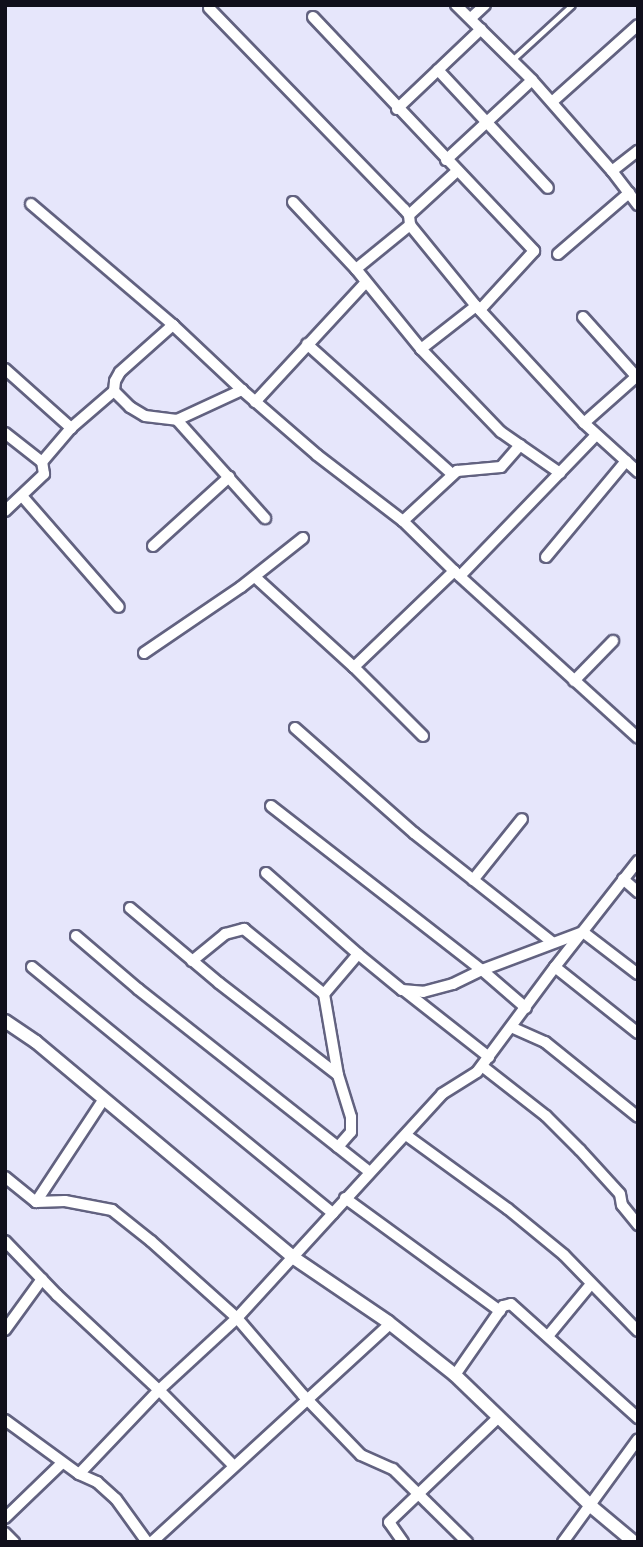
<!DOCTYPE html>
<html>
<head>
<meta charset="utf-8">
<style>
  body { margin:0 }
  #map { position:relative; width:643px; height:1547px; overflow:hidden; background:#e6e6fb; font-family:"Asap Condensed",sans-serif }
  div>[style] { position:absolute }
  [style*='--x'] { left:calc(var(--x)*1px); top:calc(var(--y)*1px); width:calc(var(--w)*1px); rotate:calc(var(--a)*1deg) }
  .roads { filter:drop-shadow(2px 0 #626280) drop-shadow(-2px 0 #626280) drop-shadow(0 2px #626280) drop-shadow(0 -2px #626280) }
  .service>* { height:5px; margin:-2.5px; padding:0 2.5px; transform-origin:2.5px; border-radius:2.5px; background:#fff }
  .minor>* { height:10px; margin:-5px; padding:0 5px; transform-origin:5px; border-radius:5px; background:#fff }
  .tertiary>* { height:12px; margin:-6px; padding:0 6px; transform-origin:6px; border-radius:6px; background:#fff }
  span { translate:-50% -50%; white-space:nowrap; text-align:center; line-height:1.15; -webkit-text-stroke:7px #f5f5fc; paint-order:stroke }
  .frame { position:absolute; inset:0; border:7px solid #100f1b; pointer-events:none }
</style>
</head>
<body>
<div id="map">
  <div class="roads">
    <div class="service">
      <div style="--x:512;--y:60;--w:81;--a:-42.5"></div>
    </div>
    <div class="minor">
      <div style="--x:456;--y:5;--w:107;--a:44.6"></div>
      <div style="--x:532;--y:80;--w:121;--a:48.7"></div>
      <div style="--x:612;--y:171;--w:43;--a:52.6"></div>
      <div style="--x:209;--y:8;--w:280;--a:45.9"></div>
      <div style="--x:404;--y:209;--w:8;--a:50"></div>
      <div style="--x:409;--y:215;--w:10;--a:84"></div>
      <div style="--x:410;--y:225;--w:104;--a:50.8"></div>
      <div style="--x:476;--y:306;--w:159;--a:47.3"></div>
      <div style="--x:584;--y:423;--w:73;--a:42.2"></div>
      <div style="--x:313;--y:17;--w:322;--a:46.6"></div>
      <div style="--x:534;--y:251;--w:80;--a:132.5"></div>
      <div style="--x:471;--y:18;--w:19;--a:-43"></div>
      <div style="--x:438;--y:70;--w:161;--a:47"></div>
      <div style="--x:552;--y:102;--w:115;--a:-41.8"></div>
      <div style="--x:397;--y:109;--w:116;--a:-43.6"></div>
      <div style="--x:446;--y:160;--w:117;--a:-42.9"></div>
      <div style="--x:612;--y:171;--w:33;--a:-38"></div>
      <div style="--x:293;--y:202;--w:92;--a:46.8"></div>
      <div style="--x:356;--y:269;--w:103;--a:50.9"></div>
      <div style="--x:31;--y:204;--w:187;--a:40.4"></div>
      <div style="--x:409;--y:215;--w:64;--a:-42.5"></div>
      <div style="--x:558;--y:254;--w:94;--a:-40.7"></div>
      <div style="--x:356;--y:269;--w:70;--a:-39.2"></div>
      <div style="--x:476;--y:306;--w:70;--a:142"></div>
      <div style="--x:421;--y:349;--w:115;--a:46.1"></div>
      <div style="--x:501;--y:432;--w:72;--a:34.8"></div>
      <div style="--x:583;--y:317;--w:79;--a:48.1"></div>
      <div style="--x:307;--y:344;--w:195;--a:41.9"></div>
      <div style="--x:5;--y:369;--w:89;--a:41.8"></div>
      <div style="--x:114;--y:391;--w:10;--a:-84"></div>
      <div style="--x:115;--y:381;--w:10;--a:-61"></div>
      <div style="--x:120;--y:372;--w:71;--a:-41.6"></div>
      <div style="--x:173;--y:325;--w:95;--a:43.3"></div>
      <div style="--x:242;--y:390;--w:99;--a:40.9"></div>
      <div style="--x:317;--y:455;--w:108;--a:37.5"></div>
      <div style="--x:403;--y:521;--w:71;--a:44.4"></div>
      <div style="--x:255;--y:402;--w:163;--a:-47.2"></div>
      <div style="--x:177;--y:420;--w:132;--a:48.1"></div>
      <div style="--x:584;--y:423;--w:72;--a:-41.6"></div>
      <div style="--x:5;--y:433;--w:47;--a:38.1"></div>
      <div style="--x:22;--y:496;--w:147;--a:48.9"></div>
      <div style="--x:5;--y:511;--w:54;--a:-43.5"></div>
      <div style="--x:44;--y:474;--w:12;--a:-99"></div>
      <div style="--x:42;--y:462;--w:45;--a:-49.5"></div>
      <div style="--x:71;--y:428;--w:57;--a:-40.7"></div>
      <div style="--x:114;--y:391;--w:23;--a:45"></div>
      <div style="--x:130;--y:407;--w:17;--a:31"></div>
      <div style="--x:145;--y:416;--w:32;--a:7"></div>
      <div style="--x:177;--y:420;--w:72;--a:-24.8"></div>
      <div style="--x:403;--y:521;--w:74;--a:-42.8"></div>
      <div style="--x:457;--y:471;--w:44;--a:-5.2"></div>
      <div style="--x:501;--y:467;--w:29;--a:-49"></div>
      <div style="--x:153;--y:546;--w:103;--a:-42.2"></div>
      <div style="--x:546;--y:557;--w:125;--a:-50.2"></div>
      <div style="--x:460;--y:576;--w:196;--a:-46"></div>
      <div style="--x:255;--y:577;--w:134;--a:42.3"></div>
      <div style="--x:144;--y:653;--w:117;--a:-34.2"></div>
      <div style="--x:241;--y:587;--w:79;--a:-38.3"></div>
      <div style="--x:574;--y:681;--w:56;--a:-45.7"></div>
      <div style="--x:295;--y:728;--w:159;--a:41.4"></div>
      <div style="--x:414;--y:833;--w:176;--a:38.3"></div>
      <div style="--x:423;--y:736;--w:98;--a:-135"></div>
      <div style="--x:354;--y:667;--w:139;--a:-43.8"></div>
      <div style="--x:454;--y:571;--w:248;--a:42.2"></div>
      <div style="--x:271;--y:806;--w:267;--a:37.9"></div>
      <div style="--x:482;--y:970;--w:108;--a:-20.6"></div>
      <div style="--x:583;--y:932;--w:69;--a:37.4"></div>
      <div style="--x:638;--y:861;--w:135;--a:128.1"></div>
      <div style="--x:555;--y:967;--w:106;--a:38.5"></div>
      <div style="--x:266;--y:873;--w:123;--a:41.4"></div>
      <div style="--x:623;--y:879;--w:20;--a:41"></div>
      <div style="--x:473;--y:880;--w:78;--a:-51.2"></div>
      <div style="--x:130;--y:908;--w:116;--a:40.1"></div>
      <div style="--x:219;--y:983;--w:150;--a:37.7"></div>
      <div style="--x:76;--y:936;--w:82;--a:40.5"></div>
      <div style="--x:138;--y:989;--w:295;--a:38.3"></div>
      <div style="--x:192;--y:961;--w:43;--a:-39.3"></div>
      <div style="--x:225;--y:934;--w:20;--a:-15"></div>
      <div style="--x:244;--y:929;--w:103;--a:39.1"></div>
      <div style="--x:324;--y:994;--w:82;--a:80.2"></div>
      <div style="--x:338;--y:1075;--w:44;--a:72.8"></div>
      <div style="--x:351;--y:1117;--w:15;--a:90"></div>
      <div style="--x:351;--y:1132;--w:20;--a:131"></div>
      <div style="--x:32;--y:967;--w:389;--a:39.3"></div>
      <div style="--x:405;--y:991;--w:107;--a:38.2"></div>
      <div style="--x:324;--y:994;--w:52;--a:-49.6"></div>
      <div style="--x:358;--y:954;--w:57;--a:39.3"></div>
      <div style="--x:402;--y:990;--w:21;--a:5"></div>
      <div style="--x:423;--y:992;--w:31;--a:-15"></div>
      <div style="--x:453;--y:984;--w:32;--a:-26"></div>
      <div style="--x:482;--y:970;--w:58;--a:40.8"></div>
      <div style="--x:511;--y:1027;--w:37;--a:24"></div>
      <div style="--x:545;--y:1042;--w:119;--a:38.9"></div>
      <div style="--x:482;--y:1066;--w:81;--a:38"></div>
      <div style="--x:546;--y:1116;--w:48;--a:45"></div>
      <div style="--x:580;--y:1150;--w:59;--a:47.7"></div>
      <div style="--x:620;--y:1194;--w:11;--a:80"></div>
      <div style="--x:622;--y:1205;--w:26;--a:51"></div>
      <div style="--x:406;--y:1135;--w:126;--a:36"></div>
      <div style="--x:508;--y:1209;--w:72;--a:39.4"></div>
      <div style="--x:564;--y:1255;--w:106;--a:45.8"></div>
      <div style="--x:5;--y:1177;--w:40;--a:39"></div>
      <div style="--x:36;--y:1202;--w:29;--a:-2"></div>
      <div style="--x:65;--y:1201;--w:48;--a:10.8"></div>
      <div style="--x:112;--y:1210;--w:50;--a:38.5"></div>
      <div style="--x:151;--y:1241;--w:115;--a:41.8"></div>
      <div style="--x:237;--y:1318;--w:101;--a:49.4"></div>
      <div style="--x:303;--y:1395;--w:83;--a:46"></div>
      <div style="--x:361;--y:1455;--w:35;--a:24"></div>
      <div style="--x:393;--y:1469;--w:104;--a:44.6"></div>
      <div style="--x:345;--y:1198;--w:192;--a:36.1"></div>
      <div style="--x:36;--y:1202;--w:123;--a:-56.6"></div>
      <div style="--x:5;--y:1241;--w:75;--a:46.1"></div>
      <div style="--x:57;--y:1295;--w:139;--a:43"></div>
      <div style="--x:159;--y:1390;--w:107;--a:45.4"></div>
      <div style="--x:5;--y:1330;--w:63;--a:-54"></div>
      <div style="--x:548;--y:1336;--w:67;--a:-50.4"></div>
      <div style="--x:455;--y:1375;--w:84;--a:-55.2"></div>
      <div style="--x:503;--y:1306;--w:8;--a:-14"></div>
      <div style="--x:511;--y:1304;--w:171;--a:41.9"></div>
      <div style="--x:5;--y:1420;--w:92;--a:36.1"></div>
      <div style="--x:79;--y:1474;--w:116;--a:-46.4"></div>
      <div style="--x:159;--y:1390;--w:106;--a:-42.7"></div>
      <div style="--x:237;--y:1318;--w:304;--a:-47.5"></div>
      <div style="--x:442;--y:1094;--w:41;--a:-32.2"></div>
      <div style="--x:477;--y:1072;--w:131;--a:-53.4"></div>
      <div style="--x:79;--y:1474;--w:20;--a:24"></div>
      <div style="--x:97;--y:1482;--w:25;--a:42"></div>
      <div style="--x:116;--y:1499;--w:53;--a:54.2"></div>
      <div style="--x:5;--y:1518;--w:78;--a:-44"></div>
      <div style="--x:5;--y:1533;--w:13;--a:45"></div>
      <div style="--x:152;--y:1542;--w:323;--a:-42.5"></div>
      <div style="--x:403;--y:1542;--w:24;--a:-125"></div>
      <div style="--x:389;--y:1522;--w:152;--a:-43.7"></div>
      <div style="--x:563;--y:1542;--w:127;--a:-53.9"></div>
    </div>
    <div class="tertiary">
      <div style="--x:5;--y:1021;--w:37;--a:34"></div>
      <div style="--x:36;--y:1042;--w:336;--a:39.9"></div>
      <div style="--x:294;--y:1258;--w:114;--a:34.2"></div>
      <div style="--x:388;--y:1322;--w:85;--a:38.3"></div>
      <div style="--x:455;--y:1375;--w:190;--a:43.9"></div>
      <div style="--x:592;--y:1507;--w:55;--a:39.8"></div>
    </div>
  </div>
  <div class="frame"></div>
</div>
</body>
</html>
